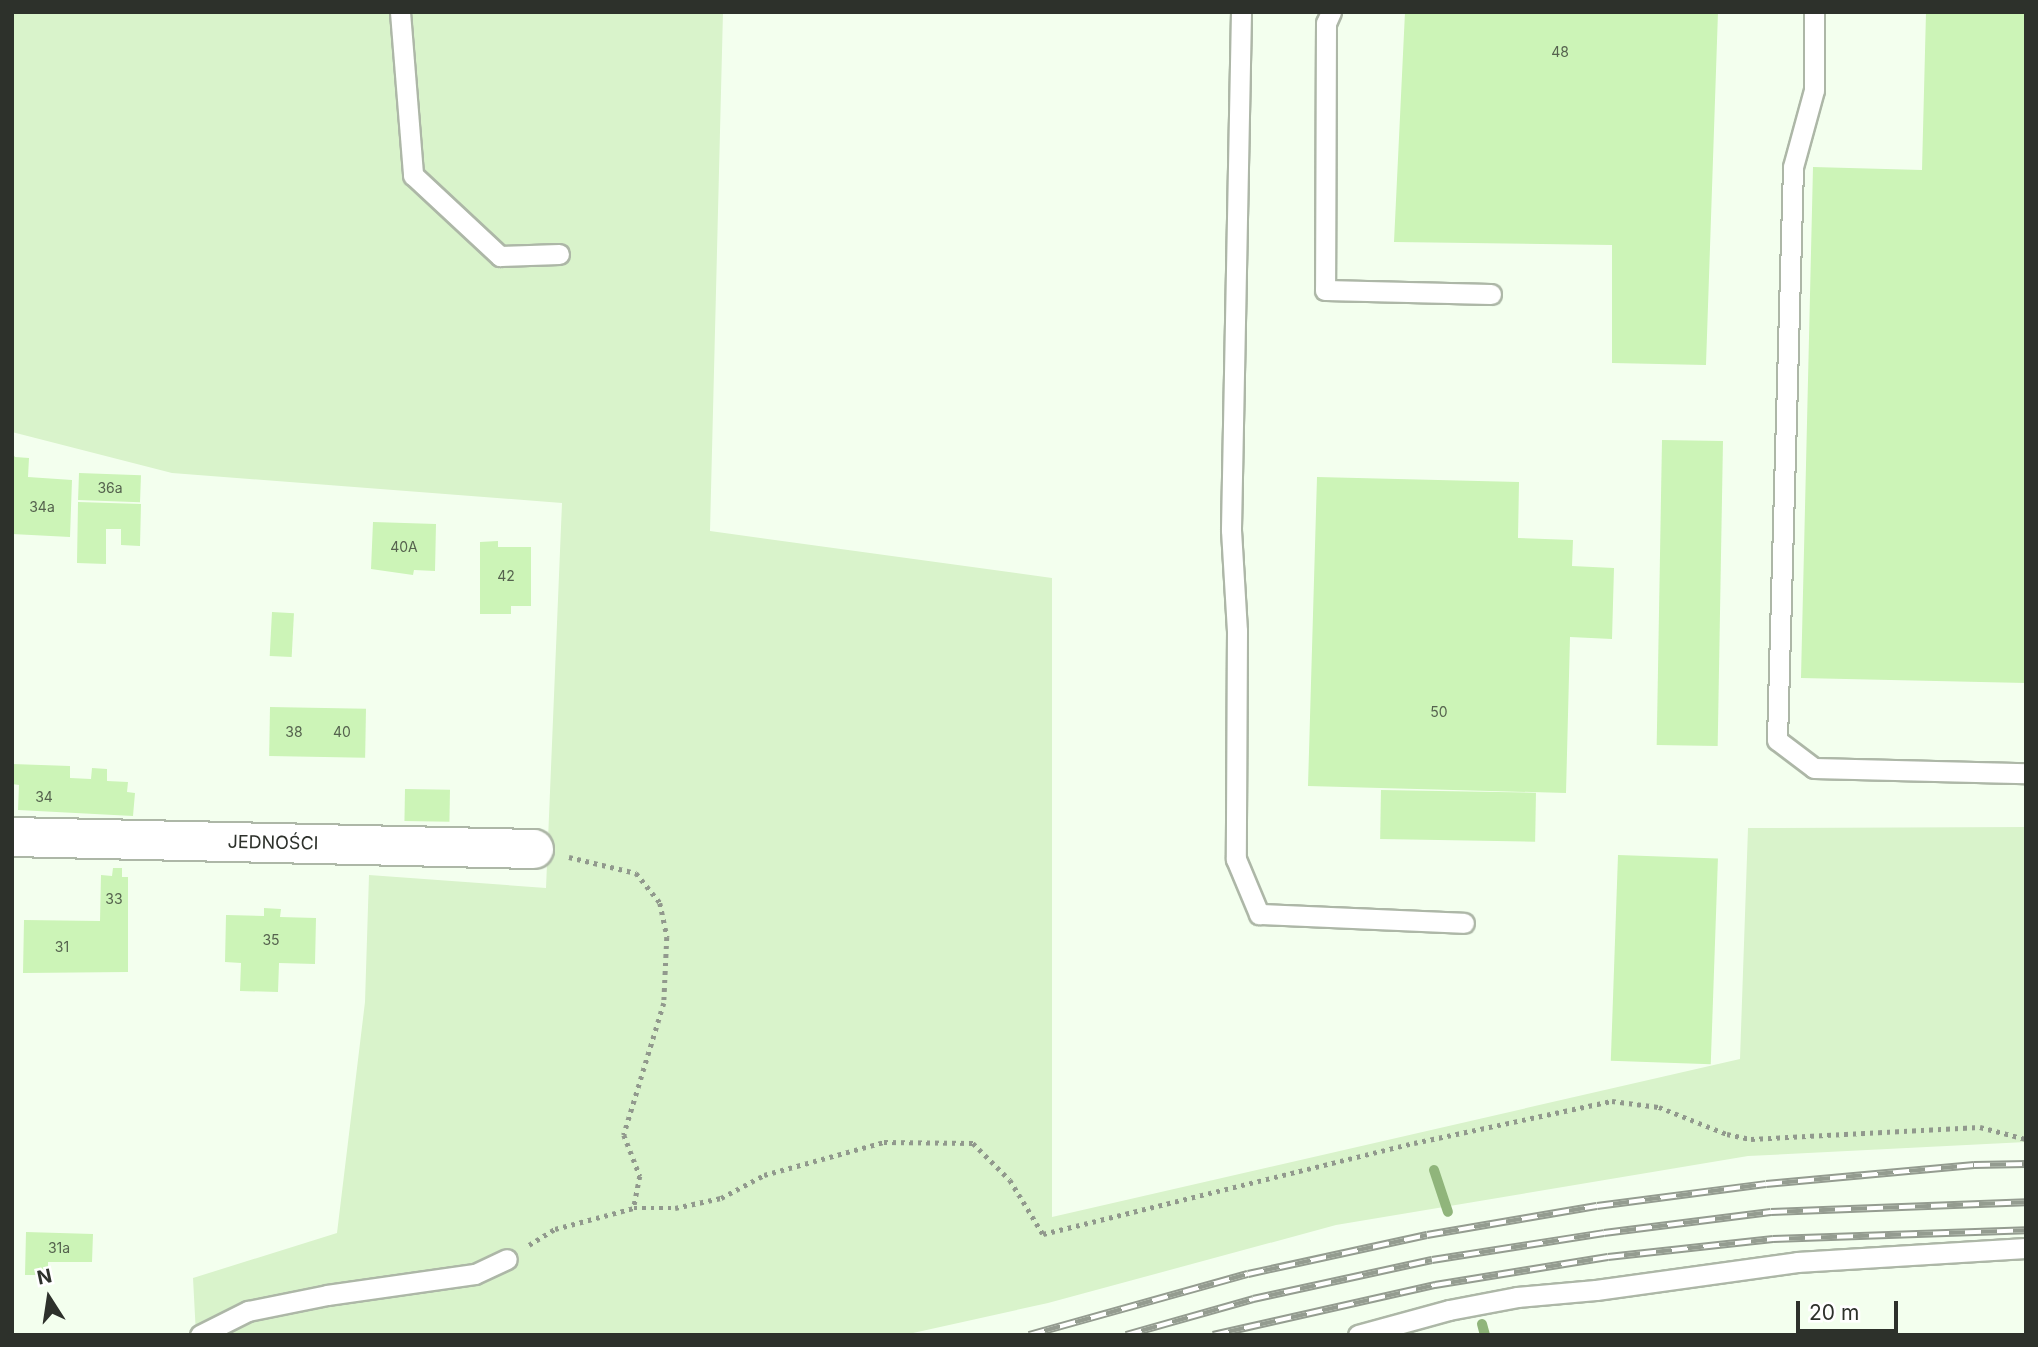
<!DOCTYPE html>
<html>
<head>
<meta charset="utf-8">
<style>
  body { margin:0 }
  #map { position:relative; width:2038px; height:1347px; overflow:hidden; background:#f3ffee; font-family:Inter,sans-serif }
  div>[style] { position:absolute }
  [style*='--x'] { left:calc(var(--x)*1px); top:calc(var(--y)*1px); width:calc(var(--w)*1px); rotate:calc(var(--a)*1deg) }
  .green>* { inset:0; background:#d9f3cb }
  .stream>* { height:10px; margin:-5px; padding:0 5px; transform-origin:5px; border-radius:5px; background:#90b57b }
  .building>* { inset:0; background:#ccf4b7; transform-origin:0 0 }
  .path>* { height:4.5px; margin-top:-2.25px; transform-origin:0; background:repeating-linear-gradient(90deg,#91998d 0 3.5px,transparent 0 8.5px) }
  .roads { filter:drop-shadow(2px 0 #adb7a7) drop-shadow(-2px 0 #adb7a7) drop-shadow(0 2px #adb7a7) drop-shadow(0 -2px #adb7a7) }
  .lane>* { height:19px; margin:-9.5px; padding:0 9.5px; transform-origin:9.5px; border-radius:9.5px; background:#fff }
  .street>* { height:38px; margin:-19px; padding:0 19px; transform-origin:19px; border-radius:19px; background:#fff }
  .rail>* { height:8px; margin-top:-4px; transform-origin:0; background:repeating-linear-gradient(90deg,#fff 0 16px,#949c90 0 32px); box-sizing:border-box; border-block:2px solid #949c90 }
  span { translate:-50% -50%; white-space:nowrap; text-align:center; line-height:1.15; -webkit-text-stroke:6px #fff; paint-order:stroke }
  .number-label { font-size:14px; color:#55624e }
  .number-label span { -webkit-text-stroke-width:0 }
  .street-label { font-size:18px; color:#2d312b }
  .frame { position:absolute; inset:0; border:14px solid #2d312b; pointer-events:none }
  .north { position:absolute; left:14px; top:1263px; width:70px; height:70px; -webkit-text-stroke:5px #fff; paint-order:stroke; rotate:348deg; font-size:19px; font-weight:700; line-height:28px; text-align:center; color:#2d312b }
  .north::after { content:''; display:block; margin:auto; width:24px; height:32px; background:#2d312b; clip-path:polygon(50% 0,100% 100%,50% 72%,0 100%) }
  .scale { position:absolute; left:1796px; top:1301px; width:102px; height:32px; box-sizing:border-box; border:4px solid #2d312b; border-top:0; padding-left:9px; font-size:21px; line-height:24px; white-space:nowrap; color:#2d312b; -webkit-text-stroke:5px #fff; paint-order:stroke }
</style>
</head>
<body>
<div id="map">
  <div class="green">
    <div style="clip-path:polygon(12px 12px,723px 12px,710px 531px,1052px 578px,1052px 1217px,1740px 1059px,1748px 828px,2026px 827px,2026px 1142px,1748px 1156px,1336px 1225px,1048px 1303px,904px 1335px,196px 1335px,193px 1278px,337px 1233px,365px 1002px,369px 875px,546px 888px,562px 503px,172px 473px,12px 432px)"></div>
  </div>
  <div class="stream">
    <div style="--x:1434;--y:1170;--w:44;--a:71.6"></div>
    <div style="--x:1482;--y:1324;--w:11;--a:75"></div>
  </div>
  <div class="building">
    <div style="clip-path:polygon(1405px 12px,1718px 12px,1706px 365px,1612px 363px,1612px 245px,1394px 242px)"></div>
    <div style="clip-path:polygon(1926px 12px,2026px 12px,2026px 683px,1801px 678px,1813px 167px,1922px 170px)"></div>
    <div style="left:1662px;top:440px;width:61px;height:305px;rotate:1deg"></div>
    <div style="clip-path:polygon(12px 453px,15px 457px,29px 458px,28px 477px,72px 480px,70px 537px,12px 534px)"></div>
    <div style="left:79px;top:473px;width:62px;height:27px;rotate:2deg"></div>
    <div style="clip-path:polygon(1317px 477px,1519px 482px,1518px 538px,1573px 540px,1572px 566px,1614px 568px,1612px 639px,1570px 637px,1566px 793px,1308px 786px)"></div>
    <div style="clip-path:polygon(78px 502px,141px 504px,140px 546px,121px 545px,121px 529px,106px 529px,106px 564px,77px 563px)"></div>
    <div style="clip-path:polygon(373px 522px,436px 524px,435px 571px,414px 570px,413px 575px,371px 569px)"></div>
    <div style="clip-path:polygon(498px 541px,498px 547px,531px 547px,531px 606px,511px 606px,511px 614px,480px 614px,480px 542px)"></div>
    <div style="left:272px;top:612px;width:22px;height:44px;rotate:3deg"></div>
    <div style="left:270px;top:707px;width:96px;height:49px;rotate:1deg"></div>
    <div style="clip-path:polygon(12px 764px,70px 766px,70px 778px,91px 779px,92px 768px,107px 769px,107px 781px,128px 782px,127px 792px,135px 793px,133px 816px,18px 810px,19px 785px,12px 784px)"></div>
    <div style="left:405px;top:789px;width:45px;height:32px;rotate:1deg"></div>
    <div style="left:1381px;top:790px;width:155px;height:49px;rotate:1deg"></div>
    <div style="left:1618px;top:855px;width:100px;height:206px;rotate:2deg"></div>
    <div style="clip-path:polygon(113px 868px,122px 868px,122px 877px,128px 877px,128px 972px,23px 973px,24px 920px,100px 921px,101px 875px,112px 876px)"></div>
    <div style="clip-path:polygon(264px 908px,281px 909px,280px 917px,316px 918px,315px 964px,279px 963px,278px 992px,240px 991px,241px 963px,225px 962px,226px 915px,264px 916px)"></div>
    <div style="clip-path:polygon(26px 1232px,93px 1234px,92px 1262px,48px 1262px,48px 1275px,25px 1275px)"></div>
  </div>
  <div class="path">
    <div style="--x:569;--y:857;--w:69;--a:13.4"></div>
    <div style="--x:636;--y:873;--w:38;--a:51"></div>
    <div style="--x:660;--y:903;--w:35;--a:78"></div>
    <div style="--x:667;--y:937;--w:66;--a:92.6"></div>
    <div style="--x:664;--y:1003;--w:138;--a:106.9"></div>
    <div style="--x:624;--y:1135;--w:44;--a:68.7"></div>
    <div style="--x:640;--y:1176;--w:33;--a:101"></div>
    <div style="--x:529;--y:1245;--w:31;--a:-32"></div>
    <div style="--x:555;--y:1229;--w:82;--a:-14.9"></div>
    <div style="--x:634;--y:1208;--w:41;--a:0"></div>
    <div style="--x:675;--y:1208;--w:47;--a:-12.3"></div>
    <div style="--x:721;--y:1198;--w:49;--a:-28.1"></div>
    <div style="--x:764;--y:1175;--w:124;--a:-15.4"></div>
    <div style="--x:884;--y:1142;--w:89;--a:0.6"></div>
    <div style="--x:973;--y:1143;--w:52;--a:45"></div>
    <div style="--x:1010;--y:1180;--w:63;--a:58.6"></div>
    <div style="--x:1043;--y:1234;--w:382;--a:-13.8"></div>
    <div style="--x:1414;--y:1143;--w:202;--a:-12"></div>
    <div style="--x:1612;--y:1101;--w:47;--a:7.3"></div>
    <div style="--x:1659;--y:1107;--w:73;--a:21.7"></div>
    <div style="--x:1727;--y:1134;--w:25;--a:12"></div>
    <div style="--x:1751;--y:1139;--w:229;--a:-3"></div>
    <div style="--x:1980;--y:1127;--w:48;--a:14.6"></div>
  </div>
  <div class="roads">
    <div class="lane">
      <div style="--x:400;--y:12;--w:164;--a:85.4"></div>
      <div style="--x:413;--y:175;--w:119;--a:43"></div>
      <div style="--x:500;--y:256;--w:59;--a:-1.9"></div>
      <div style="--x:1241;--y:12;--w:518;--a:91.11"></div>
      <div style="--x:1231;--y:530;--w:101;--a:86.6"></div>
      <div style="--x:1237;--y:631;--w:228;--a:90.3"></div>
      <div style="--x:1236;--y:859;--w:60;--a:67.3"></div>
      <div style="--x:1259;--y:914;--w:205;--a:2.5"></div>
      <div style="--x:1331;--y:12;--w:12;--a:114"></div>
      <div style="--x:1326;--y:23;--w:267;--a:90.2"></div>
      <div style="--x:1325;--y:290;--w:166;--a:1.4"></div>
      <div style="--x:1814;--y:12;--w:78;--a:90"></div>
      <div style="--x:1814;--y:90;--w:80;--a:105.3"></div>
      <div style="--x:1793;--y:167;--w:573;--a:91.6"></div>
      <div style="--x:1777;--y:740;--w:46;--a:37.1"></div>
      <div style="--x:1814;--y:768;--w:212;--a:1.4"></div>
      <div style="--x:200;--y:1335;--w:54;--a:-26.6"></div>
      <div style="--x:248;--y:1311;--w:81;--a:-11.4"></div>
      <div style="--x:327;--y:1295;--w:149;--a:-8.1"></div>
      <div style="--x:475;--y:1274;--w:35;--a:-25"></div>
      <div style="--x:1358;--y:1335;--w:94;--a:-15.4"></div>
      <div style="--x:1449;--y:1310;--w:69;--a:-10.8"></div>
      <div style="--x:1517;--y:1297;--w:79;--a:-5.1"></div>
      <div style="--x:1596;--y:1290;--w:203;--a:-7.9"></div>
      <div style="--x:1797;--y:1262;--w:229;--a:-3.5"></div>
    </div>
    <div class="street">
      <div style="--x:12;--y:837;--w:522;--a:1.32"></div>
    </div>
  </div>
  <div class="rail">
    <div style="--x:1029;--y:1335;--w:227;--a:-15.6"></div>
    <div style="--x:1248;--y:1274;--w:183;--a:-12.3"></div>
    <div style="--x:1427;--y:1235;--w:172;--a:-9.7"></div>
    <div style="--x:1597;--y:1206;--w:170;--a:-7.4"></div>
    <div style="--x:1766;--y:1184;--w:209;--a:-5.2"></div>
    <div style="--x:1974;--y:1165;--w:52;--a:-1.1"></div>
    <div style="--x:1126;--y:1335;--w:132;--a:-15.8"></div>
    <div style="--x:1253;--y:1299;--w:183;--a:-12.3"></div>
    <div style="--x:1432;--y:1260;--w:174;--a:-8.9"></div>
    <div style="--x:1604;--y:1233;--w:168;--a:-7.2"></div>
    <div style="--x:1771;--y:1212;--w:255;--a:-2.2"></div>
    <div style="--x:1213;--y:1335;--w:228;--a:-12.7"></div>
    <div style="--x:1435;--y:1285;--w:175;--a:-9.2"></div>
    <div style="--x:1608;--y:1257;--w:166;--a:-6.2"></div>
    <div style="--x:1773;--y:1239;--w:253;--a:-2"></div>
  </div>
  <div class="number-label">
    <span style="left:1560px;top:52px">48</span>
    <span style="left:110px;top:488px">36a</span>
    <span style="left:42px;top:507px">34a</span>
    <span style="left:404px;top:547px">40A</span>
    <span style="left:506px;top:576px">42</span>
    <span style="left:1439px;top:712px">50</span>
    <span style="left:294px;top:732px">38</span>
    <span style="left:342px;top:732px">40</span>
    <span style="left:44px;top:797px">34</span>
    <span style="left:114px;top:899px">33</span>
    <span style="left:271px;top:940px">35</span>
    <span style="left:62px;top:947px">31</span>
    <span style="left:59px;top:1248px">31a</span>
  </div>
  <div class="street-label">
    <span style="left:273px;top:843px;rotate:1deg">JEDNOŚCI</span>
  </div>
  <div class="frame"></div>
  <div class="north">N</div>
  <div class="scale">20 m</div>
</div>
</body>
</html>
